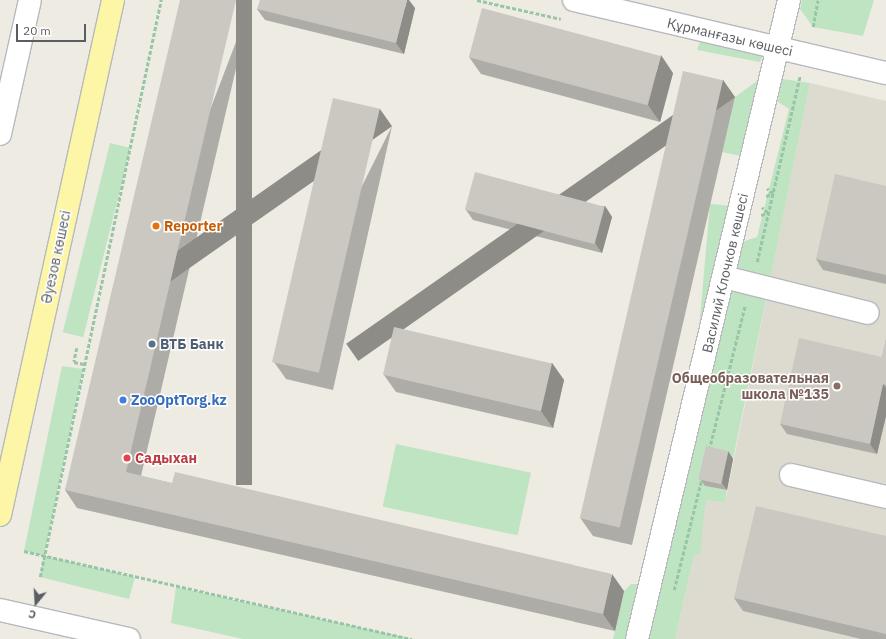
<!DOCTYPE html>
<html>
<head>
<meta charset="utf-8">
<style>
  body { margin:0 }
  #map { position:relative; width:886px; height:639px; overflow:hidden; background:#edebe2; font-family:"IBM Plex Sans",sans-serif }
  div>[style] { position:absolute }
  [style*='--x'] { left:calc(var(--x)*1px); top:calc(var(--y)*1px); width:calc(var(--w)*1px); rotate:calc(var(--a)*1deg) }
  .education>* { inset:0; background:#dddbd0 }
  .green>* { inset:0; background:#bfe4c1; transform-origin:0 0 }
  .path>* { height:2.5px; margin-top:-1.25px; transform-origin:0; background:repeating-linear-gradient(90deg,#98c5a8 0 4px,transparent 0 6px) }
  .roads { filter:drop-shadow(1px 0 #b7b9be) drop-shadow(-1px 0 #b7b9be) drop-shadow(0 1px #b7b9be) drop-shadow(0 -1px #b7b9be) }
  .minor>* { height:22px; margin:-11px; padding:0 11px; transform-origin:11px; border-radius:11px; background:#fff }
  .major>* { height:22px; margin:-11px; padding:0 11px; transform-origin:11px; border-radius:11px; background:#fdf6a7 }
  .wall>* { inset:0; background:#aeaca6 }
  .shaded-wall>* { inset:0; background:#8d8c87; transform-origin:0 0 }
  .building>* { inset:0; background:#cac8c1; transform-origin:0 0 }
  .dots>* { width:11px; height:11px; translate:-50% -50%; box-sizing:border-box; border:2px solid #fff; border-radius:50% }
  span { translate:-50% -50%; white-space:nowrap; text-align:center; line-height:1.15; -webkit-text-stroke:3px #fff; paint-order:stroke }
  .street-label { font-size:14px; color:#5a5d63 }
  .food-label { font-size:14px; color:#c56008; font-weight:700 }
  .left { translate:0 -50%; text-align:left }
  .service-label { font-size:14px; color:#4e5e75; font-weight:700 }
  .education-label { font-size:14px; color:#785e54; font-weight:700 }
  .right { translate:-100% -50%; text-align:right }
  .shop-label { font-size:14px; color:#366cbe; font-weight:700 }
  .health-label { font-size:14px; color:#be3a42; font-weight:700 }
  .north { position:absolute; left:16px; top:583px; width:40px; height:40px; -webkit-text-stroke:3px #fff; paint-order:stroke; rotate:198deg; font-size:11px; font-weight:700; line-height:16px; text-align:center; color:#5a5d63 }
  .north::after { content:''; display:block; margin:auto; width:14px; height:18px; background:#5a5d63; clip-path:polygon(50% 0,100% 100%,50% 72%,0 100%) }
  .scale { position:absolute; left:16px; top:24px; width:70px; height:18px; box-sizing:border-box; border:2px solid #5a5d63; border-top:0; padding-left:5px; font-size:12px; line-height:14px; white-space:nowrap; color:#5a5d63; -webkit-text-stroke:3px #fff; paint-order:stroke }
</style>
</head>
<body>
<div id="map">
  <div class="education">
    <div style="clip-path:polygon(810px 83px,886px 101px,886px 639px,675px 639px,707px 500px,725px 503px)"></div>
  </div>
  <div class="green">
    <div style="clip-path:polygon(802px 0,874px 0,863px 36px,813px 27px,800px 9px)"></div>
    <div style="clip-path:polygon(704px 31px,767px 46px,760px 62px,697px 50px)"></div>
    <div style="clip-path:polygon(761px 78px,741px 156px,722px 152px,735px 97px)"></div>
    <div style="clip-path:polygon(782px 79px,810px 83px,771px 276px,736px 269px,742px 242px,757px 237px,789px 109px,778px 102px)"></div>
    <div style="left:110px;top:143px;width:21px;height:195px;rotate:14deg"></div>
    <div style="left:710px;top:204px;width:21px;height:350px;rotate:5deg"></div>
    <div style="clip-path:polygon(729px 291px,766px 299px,733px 459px,705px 486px,727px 490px,725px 503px,707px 500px,675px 639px,643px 639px)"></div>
    <div style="clip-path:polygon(62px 366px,83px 369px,44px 556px,135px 577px,129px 599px,40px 577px,44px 556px,24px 551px)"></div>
    <div style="left:396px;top:444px;width:138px;height:64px;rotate:12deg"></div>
    <div style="clip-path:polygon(631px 584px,645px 584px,632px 639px,613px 639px,624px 591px)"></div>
    <div style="clip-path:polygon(176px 587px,412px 639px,243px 639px,171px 623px)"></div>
  </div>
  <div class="path">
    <div style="--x:477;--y:0;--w:86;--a:12.7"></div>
    <div style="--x:813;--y:27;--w:27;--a:-80"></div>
    <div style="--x:766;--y:196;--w:7;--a:-16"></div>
    <div style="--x:773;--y:194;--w:8;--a:-140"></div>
    <div style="--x:761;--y:215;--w:7;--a:-16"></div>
    <div style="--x:768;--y:213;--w:8;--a:-140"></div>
    <div style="--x:757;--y:262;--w:191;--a:-77"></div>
    <div style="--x:77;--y:348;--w:14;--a:102"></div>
    <div style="--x:74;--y:362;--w:10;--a:11"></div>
    <div style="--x:709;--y:450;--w:148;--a:-76"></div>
    <div style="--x:24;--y:551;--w:398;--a:12.8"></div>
    <div style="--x:40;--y:577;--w:590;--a:-78.16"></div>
    <div style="--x:674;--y:590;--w:115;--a:-76"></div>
  </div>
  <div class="roads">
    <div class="minor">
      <div style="--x:574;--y:0;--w:320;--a:13.2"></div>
      <div style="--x:0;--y:134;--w:137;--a:-77.4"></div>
      <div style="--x:724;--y:277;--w:148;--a:14"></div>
      <div style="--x:791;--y:475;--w:98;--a:13"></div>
      <div style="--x:0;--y:610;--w:132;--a:12.7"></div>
      <div style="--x:637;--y:639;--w:657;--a:-76.62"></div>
    </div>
    <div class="major">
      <div style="--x:0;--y:515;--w:527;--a:-77.62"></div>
    </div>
  </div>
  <div class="wall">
    <div style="clip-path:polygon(252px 0,141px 476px,624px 591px,615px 631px,77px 508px,65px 490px)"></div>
    <div style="clip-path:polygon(415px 8px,404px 54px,265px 20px,257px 9px)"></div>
    <div style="clip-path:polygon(469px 57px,673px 73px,660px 122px,481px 74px)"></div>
    <div style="clip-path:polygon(723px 80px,735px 97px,632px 545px,593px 536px,581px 519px)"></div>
    <div style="clip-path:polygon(392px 126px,333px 390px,286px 379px,274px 362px)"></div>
    <div style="clip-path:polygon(886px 186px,886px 284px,823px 270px,816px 259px)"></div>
    <div style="clip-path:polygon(605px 206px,612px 217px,602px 253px,473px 220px,466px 210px)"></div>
    <div style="clip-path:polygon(886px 339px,886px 416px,877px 454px,787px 434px,780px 424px,882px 357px)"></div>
    <div style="clip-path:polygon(552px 363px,564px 380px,553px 428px,396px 392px,384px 375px)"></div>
    <div style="clip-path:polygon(728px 451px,733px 459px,727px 490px,705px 486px,700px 479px)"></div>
    <div style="clip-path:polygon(886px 536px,886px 639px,861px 639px,743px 611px,734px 598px)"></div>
  </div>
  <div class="shaded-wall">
    <div style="left:236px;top:0;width:16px;height:485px"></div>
    <div style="clip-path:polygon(407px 0,409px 0,415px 8px,404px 54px,396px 43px)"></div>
    <div style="clip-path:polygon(661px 55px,673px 73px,660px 122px,648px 105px)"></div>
    <div style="left:723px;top:80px;width:21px;height:460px;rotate:55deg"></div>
    <div style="left:380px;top:109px;width:21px;height:271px;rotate:55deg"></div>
    <div style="clip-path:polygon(605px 206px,612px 217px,602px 253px,595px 243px)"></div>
    <div style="clip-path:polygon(552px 363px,564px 380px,553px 428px,541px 411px)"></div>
    <div style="clip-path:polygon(883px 384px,886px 388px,886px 416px,877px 454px,870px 444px)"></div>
    <div style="clip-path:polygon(728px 451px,733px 459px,727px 490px,722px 483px)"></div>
    <div style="clip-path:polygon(612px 574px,624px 591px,615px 631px,603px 614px)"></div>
  </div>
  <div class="building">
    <div style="clip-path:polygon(180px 0,236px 0,126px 472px,172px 483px,175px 472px,612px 574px,603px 614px,65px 490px)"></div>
    <div style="clip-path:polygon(260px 0,407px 0,396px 43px,257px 9px)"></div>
    <div style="left:482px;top:8px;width:185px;height:51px;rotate:15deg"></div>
    <div style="left:683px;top:71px;width:41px;height:459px;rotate:13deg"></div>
    <div style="left:333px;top:98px;width:48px;height:271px;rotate:13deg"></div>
    <div style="left:475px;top:172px;width:134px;height:39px;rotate:15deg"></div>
    <div style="clip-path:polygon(835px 174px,886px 186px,886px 275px,816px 259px)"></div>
    <div style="left:394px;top:327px;width:162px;height:49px;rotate:13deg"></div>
    <div style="clip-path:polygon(799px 338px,882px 357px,886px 339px,886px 385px,883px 384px,870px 444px,780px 424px)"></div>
    <div style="left:706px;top:446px;width:23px;height:34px;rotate:13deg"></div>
    <div style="clip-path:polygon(756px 506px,886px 536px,886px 634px,734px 598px)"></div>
  </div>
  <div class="dots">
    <div style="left:156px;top:226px;background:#e8710a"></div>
    <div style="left:152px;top:344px;background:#5c6f8a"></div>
    <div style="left:837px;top:386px;background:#8d6e63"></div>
    <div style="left:123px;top:400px;background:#3f7fe0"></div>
    <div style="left:127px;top:458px;background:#e0444e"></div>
  </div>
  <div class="street-label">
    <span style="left:730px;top:37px;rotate:13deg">Құрманғазы көшесі</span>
    <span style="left:56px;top:257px;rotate:-78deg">Әуезов көшесі</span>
    <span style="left:725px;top:273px;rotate:-77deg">Василий Клочков көшесі</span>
  </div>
  <div class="food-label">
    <span class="left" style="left:164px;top:226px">Reporter</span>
  </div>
  <div class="service-label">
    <span class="left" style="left:160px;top:344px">ВТБ Банк</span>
  </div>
  <div class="education-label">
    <span class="right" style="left:829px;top:386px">Общеобразовательная<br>школа №135</span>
  </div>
  <div class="shop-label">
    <span class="left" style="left:131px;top:400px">ZooOptTorg.kz</span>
  </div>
  <div class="health-label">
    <span class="left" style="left:135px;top:458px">Садыхан</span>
  </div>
  <div class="north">С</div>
  <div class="scale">20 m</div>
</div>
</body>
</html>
